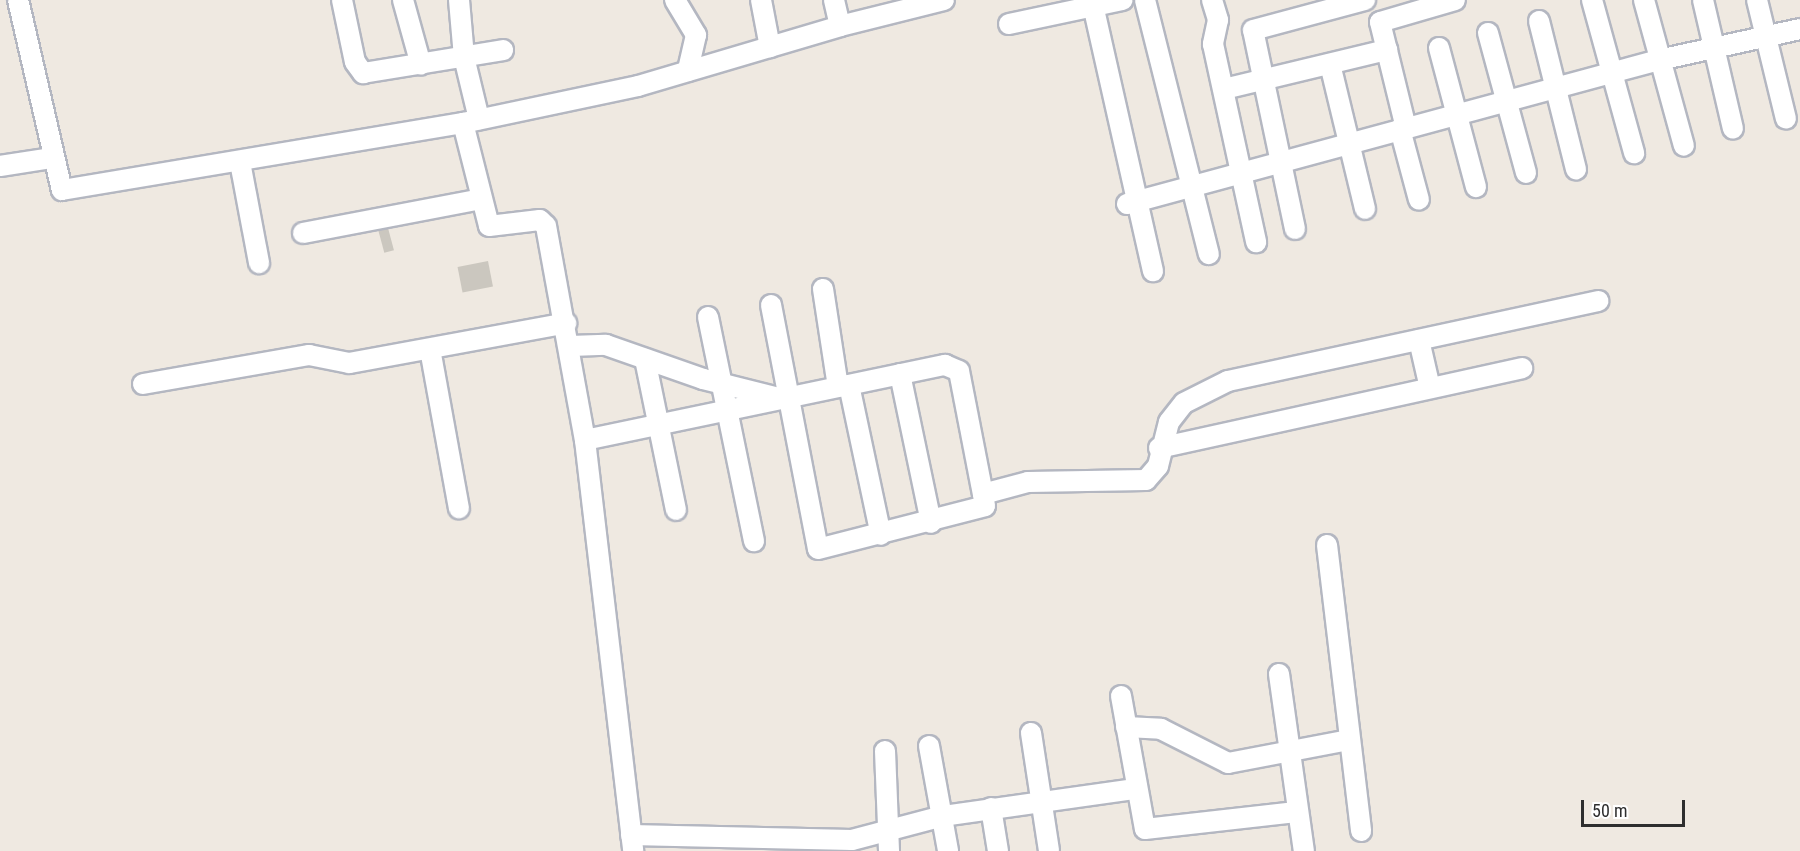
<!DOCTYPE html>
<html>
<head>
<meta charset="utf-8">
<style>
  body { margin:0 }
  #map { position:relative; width:1800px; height:851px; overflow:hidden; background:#efe9e1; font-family:"Roboto Condensed",sans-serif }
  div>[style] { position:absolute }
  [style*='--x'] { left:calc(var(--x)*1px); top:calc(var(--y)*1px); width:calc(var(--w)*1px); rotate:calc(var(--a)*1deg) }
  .building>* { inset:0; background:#cbc7bf; transform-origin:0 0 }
  .roads { filter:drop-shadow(2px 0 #b4b7c1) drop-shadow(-2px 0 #b4b7c1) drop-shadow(0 2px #b4b7c1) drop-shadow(0 -2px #b4b7c1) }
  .minor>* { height:20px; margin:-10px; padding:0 10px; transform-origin:10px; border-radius:10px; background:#fff }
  span { translate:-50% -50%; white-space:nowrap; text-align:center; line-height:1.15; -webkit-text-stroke:5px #fff; paint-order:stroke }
  .scale { position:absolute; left:1581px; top:800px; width:104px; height:27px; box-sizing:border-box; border:3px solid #2e2e2e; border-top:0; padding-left:8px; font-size:18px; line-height:21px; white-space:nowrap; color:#2e2e2e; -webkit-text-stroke:4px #fff; paint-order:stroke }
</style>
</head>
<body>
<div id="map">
  <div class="building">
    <div style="left:388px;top:228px;width:23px;height:10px;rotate:75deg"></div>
    <div style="left:488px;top:261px;width:26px;height:31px;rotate:79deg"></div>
  </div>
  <div class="roads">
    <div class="minor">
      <div style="--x:18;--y:0;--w:195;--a:77"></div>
      <div style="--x:62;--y:190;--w:407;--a:-9.5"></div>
      <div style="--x:463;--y:123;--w:106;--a:75.8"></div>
      <div style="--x:489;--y:226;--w:51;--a:-6.7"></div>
      <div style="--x:540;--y:220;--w:8;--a:45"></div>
      <div style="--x:546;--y:226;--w:218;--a:79.7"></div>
      <div style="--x:585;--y:440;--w:368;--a:-11.8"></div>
      <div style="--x:945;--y:365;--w:15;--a:23"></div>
      <div style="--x:959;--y:371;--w:125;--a:79"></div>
      <div style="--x:342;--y:0;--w:63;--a:78.2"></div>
      <div style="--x:355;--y:62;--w:14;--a:54"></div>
      <div style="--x:363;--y:73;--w:142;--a:-9.3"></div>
      <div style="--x:403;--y:0;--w:67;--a:74.5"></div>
      <div style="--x:459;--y:0;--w:57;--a:85"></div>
      <div style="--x:464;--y:57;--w:64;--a:76.4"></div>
      <div style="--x:675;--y:0;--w:41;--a:59"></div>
      <div style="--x:696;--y:35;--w:37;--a:103"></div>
      <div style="--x:761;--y:0;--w:48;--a:79.2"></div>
      <div style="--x:1145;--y:0;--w:262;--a:75.9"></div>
      <div style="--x:1212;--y:0;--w:21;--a:73"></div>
      <div style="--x:1218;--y:20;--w:25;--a:102"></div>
      <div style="--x:1213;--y:44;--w:203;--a:77.7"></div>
      <div style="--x:1592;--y:0;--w:159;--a:74.6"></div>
      <div style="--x:1644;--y:0;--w:151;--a:74.7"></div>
      <div style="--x:1703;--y:0;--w:132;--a:76.9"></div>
      <div style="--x:1757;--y:0;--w:122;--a:76.3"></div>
      <div style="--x:1093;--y:5;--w:273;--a:77.3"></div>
      <div style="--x:1539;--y:21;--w:153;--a:76"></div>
      <div style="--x:1009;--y:24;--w:116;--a:-11.9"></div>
      <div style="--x:840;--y:26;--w:107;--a:-14"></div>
      <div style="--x:1488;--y:33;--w:145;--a:74.8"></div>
      <div style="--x:1439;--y:48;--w:144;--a:75.1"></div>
      <div style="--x:1330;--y:64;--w:149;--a:76.4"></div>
      <div style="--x:1224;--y:89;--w:168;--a:-13.5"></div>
      <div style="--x:463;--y:123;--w:179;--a:-11.9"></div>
      <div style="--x:638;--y:86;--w:211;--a:-16.5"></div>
      <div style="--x:840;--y:26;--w:27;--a:-103"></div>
      <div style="--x:1406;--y:128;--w:109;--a:-103.8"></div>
      <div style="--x:1380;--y:22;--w:78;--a:-16.3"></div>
      <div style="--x:1400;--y:129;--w:73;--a:75"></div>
      <div style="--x:240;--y:162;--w:103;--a:79.3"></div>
      <div style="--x:0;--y:166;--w:53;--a:-8.7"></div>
      <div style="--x:1127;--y:204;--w:551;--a:-15.15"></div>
      <div style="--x:1659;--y:60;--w:144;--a:-12.4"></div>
      <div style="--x:1295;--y:229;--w:203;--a:-101.9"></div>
      <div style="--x:1253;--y:30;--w:116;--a:-15"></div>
      <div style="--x:303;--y:233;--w:181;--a:-10.8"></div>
      <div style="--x:823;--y:289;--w:99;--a:81.3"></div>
      <div style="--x:771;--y:305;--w:248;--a:79.1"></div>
      <div style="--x:818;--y:549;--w:172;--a:-14.4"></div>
      <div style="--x:985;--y:506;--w:12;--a:-99"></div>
      <div style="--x:983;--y:494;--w:47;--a:-14.9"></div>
      <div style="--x:1028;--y:482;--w:118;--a:-1"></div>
      <div style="--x:1146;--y:480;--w:18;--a:-49"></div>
      <div style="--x:1158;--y:466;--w:45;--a:-76"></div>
      <div style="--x:1169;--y:422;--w:24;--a:-52"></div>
      <div style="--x:1184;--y:403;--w:49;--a:-26.6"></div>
      <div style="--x:1228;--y:381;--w:379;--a:-12.2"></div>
      <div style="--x:708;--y:317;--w:229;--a:78.4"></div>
      <div style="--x:1419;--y:340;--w:49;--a:77.1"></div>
      <div style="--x:570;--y:346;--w:36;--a:-2"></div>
      <div style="--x:606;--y:345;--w:103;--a:19.3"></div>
      <div style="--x:703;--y:379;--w:78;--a:14"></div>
      <div style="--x:430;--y:349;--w:162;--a:79.7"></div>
      <div style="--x:645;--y:359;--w:154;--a:78.4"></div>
      <div style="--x:900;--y:374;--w:152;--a:78.2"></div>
      <div style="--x:143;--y:384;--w:169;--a:-9.9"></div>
      <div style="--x:309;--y:355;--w:41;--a:11.3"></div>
      <div style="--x:349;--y:363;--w:221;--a:-10.4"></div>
      <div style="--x:849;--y:385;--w:153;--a:78"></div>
      <div style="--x:585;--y:440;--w:414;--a:83.3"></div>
      <div style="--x:1159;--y:448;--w:372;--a:-12.4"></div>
      <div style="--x:1327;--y:545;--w:288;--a:83.2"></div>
      <div style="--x:1279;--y:674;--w:179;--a:82"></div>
      <div style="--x:1121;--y:696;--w:135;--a:79.8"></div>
      <div style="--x:1145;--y:829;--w:152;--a:-6.4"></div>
      <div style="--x:1126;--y:727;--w:35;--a:3"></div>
      <div style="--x:1161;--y:729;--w:75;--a:26.9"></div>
      <div style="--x:1228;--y:763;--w:123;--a:-10.8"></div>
      <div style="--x:1031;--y:733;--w:119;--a:81.3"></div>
      <div style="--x:929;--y:746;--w:107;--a:79.7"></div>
      <div style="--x:885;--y:751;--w:100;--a:87.7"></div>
      <div style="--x:991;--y:808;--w:44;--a:80.8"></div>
      <div style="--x:631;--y:835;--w:221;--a:1.3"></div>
      <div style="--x:852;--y:840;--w:94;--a:-14.8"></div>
      <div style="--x:943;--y:816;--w:195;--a:-8"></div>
    </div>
  </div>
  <div class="scale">50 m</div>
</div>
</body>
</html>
